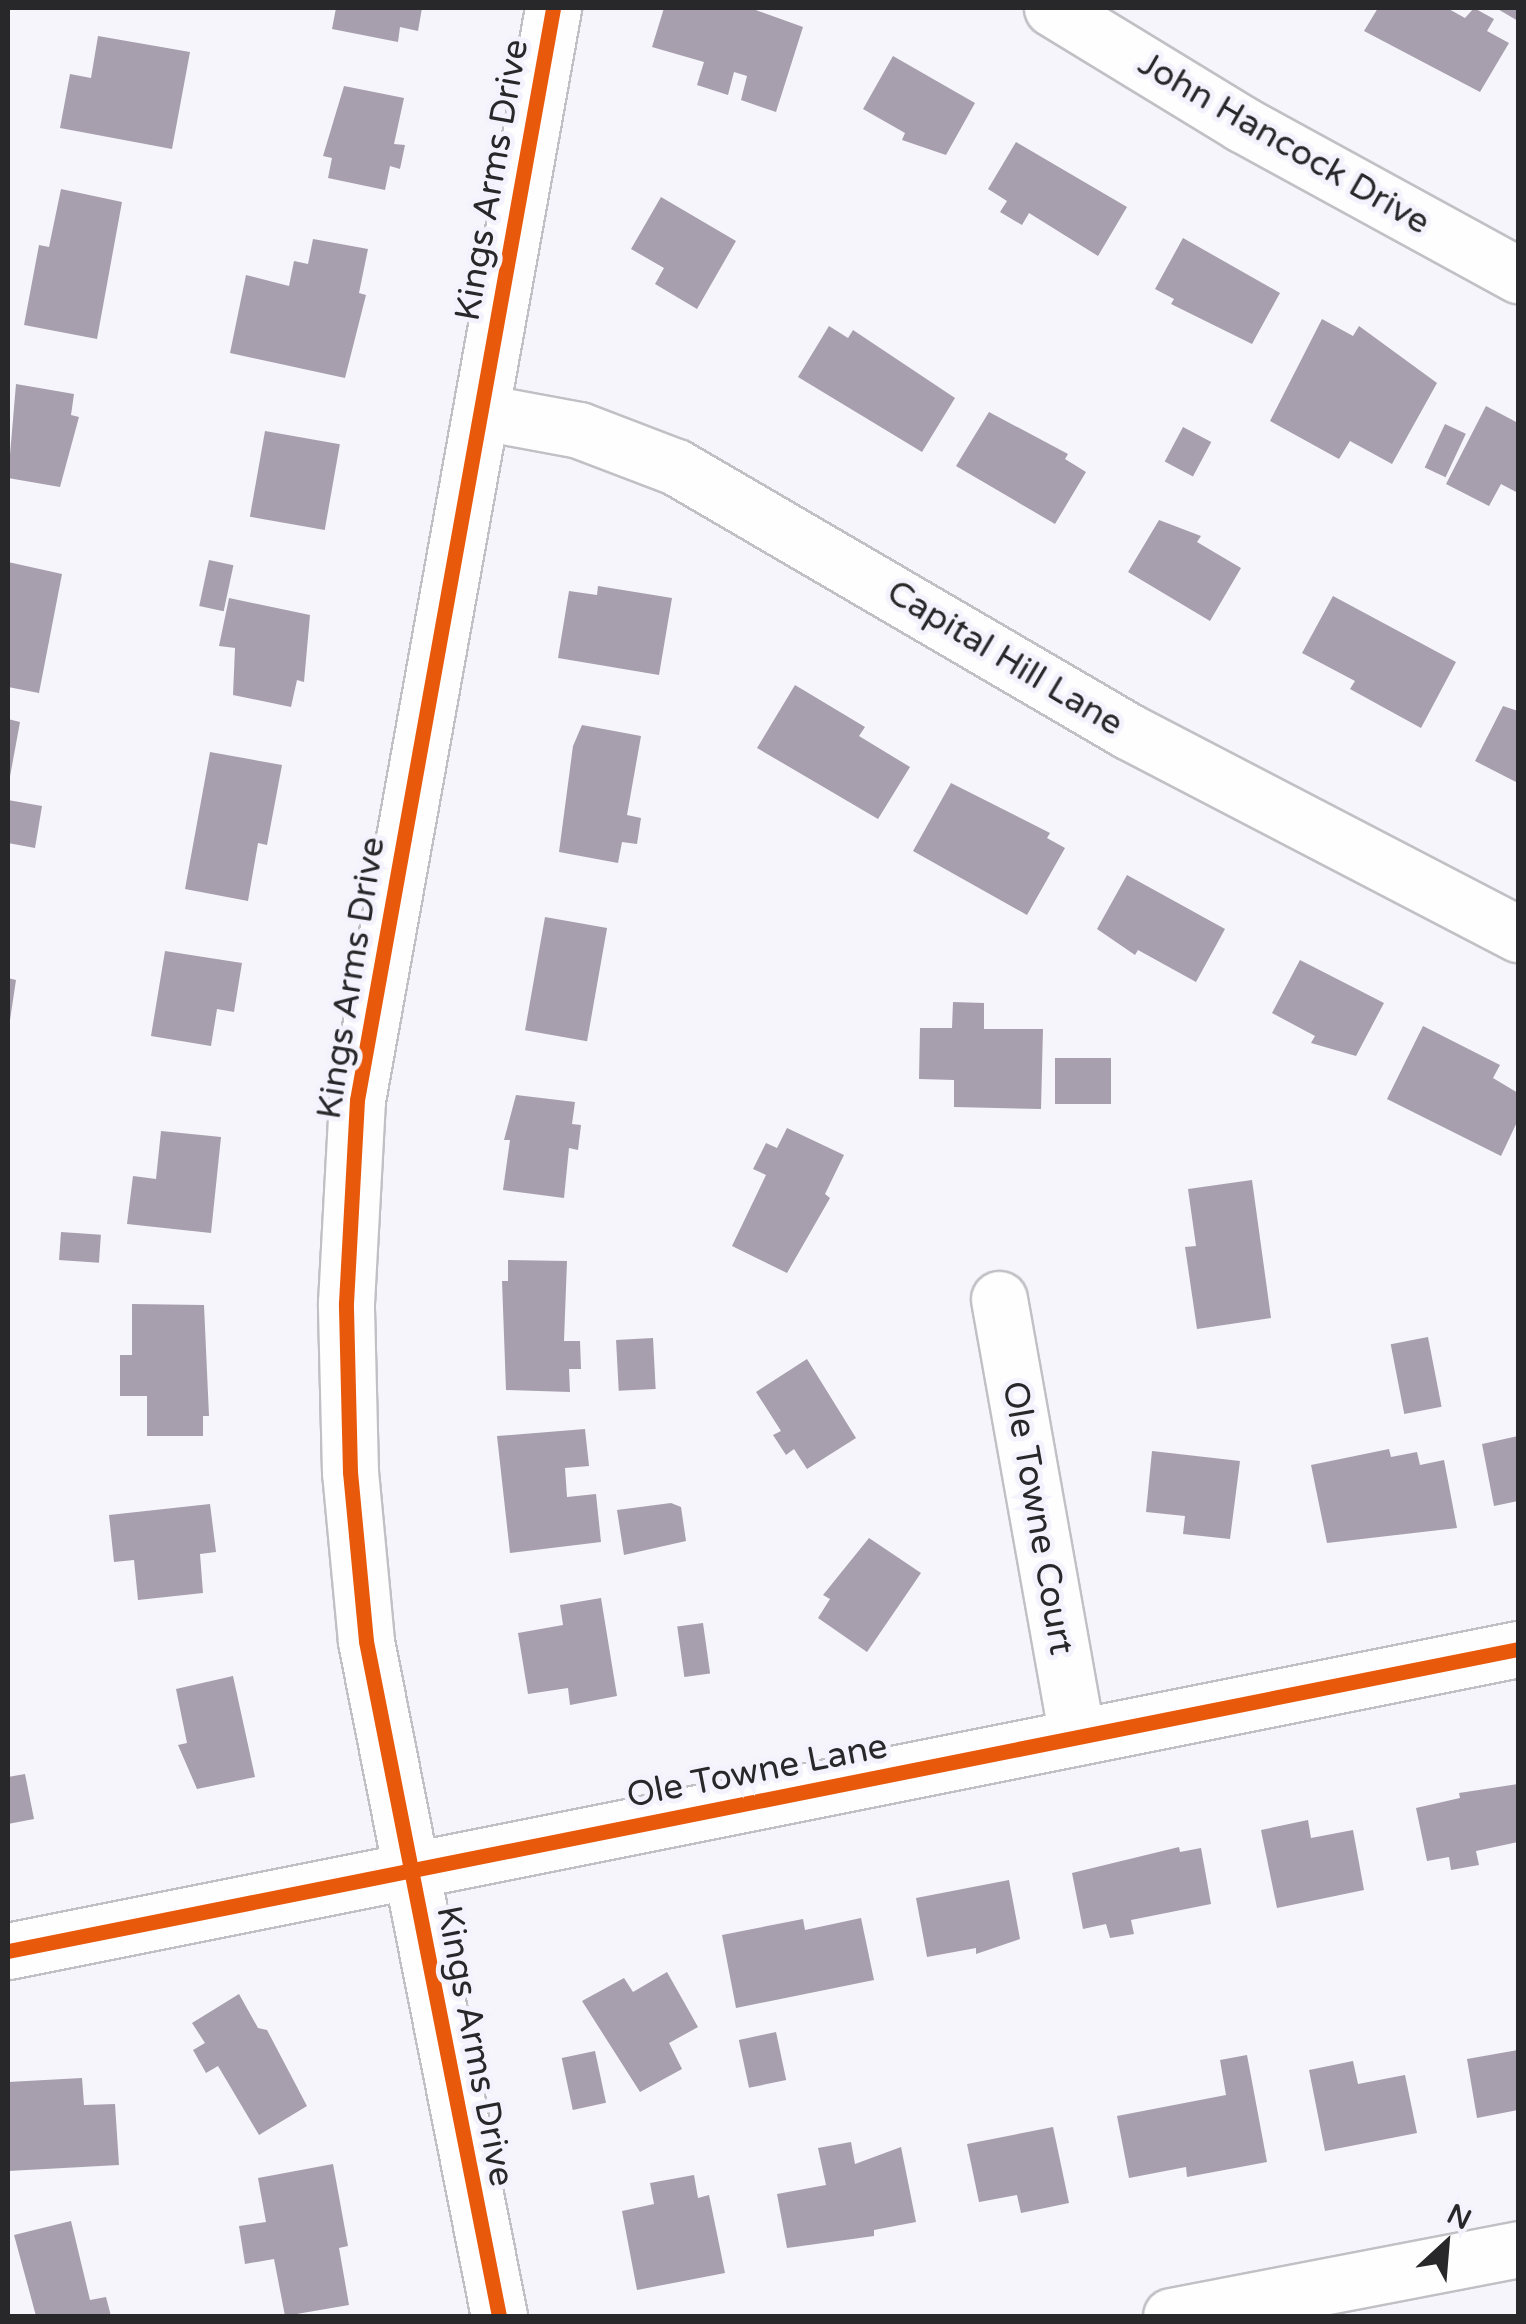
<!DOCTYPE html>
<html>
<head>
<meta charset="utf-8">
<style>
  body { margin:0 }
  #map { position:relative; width:1526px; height:2324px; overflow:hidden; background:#f6f5fb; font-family:"Varela Round",sans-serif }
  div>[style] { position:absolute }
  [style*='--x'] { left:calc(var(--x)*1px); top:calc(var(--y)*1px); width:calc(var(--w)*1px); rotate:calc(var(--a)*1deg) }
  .building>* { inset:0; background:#a79fad; transform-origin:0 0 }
  .roads { filter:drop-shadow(2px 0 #c1c0c5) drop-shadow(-2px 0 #c1c0c5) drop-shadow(0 2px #c1c0c5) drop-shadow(0 -2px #c1c0c5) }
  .minor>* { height:55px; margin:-27.5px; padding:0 27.5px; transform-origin:27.5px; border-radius:27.5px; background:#fefefe }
  .cycleway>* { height:15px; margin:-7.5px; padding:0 7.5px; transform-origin:7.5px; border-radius:7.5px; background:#e8590c }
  span { translate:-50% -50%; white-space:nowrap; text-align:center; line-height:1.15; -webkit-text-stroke:10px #f4f3fd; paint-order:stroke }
  .street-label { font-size:35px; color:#28282b }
  .frame { position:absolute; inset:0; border:10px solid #28282b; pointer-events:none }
  .north { position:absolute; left:1396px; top:2194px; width:100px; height:100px; -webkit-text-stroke:8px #f4f3fd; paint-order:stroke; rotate:26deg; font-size:28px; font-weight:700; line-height:40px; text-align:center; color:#28282b }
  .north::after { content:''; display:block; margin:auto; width:35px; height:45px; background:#28282b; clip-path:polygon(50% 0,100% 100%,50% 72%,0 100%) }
</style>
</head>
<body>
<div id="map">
  <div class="building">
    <div style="clip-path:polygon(336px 8px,422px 8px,418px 31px,400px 27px,398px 42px,332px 29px)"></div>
    <div style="clip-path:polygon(664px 8px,750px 8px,803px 27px,776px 112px,741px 100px,747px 76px,734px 72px,728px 95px,697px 85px,704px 62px,652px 47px)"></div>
    <div style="clip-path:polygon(1378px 8px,1447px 8px,1465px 18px,1474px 8px,1494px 19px,1487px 31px,1509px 43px,1480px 92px,1364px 31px)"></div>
    <div style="clip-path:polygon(1496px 8px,1518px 8px,1518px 21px)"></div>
    <div style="clip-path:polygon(98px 36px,190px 52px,172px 149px,60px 128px,70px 74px,91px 78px)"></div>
    <div style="clip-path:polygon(893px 56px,975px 103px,946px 155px,902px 140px,905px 133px,863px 109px)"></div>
    <div style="clip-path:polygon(344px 86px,404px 98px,394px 144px,405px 145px,400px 169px,390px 166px,385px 190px,328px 178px,332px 158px,323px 156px)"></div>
    <div style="clip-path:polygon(1016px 142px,1127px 207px,1098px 256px,1029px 213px,1022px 225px,1000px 212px,1007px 201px,988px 189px)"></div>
    <div style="clip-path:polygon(61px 189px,122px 202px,97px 339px,24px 325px,39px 245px,49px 247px)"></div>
    <div style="clip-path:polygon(661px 197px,736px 241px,697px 309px,655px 284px,664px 268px,631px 249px)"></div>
    <div style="clip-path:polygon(1183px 238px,1280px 293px,1252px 344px,1171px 304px,1174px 299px,1155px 289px)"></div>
    <div style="clip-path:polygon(313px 239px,368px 249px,359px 293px,366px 295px,345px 378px,230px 353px,246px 275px,289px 286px,294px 261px,308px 264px)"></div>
    <div style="clip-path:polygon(1322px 319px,1353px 336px,1359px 326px,1437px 383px,1392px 464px,1350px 441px,1339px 459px,1270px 421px)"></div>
    <div style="clip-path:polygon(829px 326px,848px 338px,853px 330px,955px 398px,922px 452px,798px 377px)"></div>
    <div style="clip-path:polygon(16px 384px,74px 394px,71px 415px,79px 417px,60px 487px,8px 478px)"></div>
    <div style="clip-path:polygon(1486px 406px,1518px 423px,1518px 493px,1501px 484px,1489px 506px,1446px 484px)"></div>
    <div style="clip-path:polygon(989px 412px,1068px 454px,1065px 459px,1086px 472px,1055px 524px,956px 466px)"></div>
    <div style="left:1445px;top:424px;width:23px;height:48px;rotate:25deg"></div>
    <div style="left:1183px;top:427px;width:32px;height:39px;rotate:28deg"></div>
    <div style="left:265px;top:431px;width:76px;height:87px;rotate:10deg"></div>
    <div style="clip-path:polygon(1159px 520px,1201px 536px,1197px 542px,1241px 568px,1210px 621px,1128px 572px)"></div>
    <div style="left:209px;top:560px;width:25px;height:47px;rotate:12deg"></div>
    <div style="clip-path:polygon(8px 562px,62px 574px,39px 693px,8px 687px)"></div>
    <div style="clip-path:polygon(598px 586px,672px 598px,659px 675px,558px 658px,569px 591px,597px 595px)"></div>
    <div style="clip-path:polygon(1333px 596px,1456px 662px,1421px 728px,1350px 689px,1355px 681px,1302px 653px)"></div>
    <div style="clip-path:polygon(229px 598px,310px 615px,304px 682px,297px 680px,291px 707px,233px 695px,235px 648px,219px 646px)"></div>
    <div style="clip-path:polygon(795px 685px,865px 727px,859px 736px,910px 767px,878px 819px,757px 748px)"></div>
    <div style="clip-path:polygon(1503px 706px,1518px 711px,1518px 783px,1475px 761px)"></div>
    <div style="clip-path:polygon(8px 719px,20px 722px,9px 782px,8px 782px)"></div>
    <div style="clip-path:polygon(582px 725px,641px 736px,627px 815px,641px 818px,637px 844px,622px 842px,618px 863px,559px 852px,573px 746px)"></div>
    <div style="clip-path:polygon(210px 752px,282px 765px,267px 845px,258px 843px,248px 901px,185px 889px)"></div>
    <div style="clip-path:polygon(951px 783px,1050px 833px,1047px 838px,1065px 848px,1027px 915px,913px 851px)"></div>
    <div style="clip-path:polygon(8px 800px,42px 806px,35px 848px,8px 843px)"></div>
    <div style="clip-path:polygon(1127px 875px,1225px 929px,1196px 982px,1138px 950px,1135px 955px,1097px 929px)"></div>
    <div style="left:545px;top:917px;width:63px;height:115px;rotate:10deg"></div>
    <div style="clip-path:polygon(165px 951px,242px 963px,234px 1012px,217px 1009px,211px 1046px,151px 1036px)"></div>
    <div style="clip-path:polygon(1300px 960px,1384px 1003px,1356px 1056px,1311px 1043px,1315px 1036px,1272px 1013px)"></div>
    <div style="clip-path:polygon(8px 978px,16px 980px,10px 1020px,8px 1020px)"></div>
    <div style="clip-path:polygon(953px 1002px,984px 1003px,984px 1029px,1043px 1029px,1041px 1109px,954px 1107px,954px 1080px,919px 1079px,920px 1028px,952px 1028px)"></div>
    <div style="clip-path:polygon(1423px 1026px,1500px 1065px,1493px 1078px,1518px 1093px,1518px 1120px,1501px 1156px,1387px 1099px)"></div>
    <div style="left:1055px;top:1058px;width:56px;height:46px"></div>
    <div style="clip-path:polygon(516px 1095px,575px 1102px,572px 1124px,581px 1125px,578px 1150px,569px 1148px,564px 1198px,503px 1190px,510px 1140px,504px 1140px)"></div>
    <div style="clip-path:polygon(787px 1128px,844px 1155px,825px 1194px,830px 1198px,787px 1273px,732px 1246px,766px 1175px,753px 1169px,766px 1143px,777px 1148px)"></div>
    <div style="clip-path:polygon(161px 1131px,221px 1137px,211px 1233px,127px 1224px,133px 1176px,156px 1179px)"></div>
    <div style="clip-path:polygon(1252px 1180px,1271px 1318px,1197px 1329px,1185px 1247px,1196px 1246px,1188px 1189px)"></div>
    <div style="left:61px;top:1232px;width:40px;height:28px;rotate:4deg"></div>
    <div style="clip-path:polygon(508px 1260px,567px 1261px,564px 1341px,580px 1341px,581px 1369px,569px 1369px,570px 1392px,506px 1390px,502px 1281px,508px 1281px)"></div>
    <div style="clip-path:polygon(132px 1304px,204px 1305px,209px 1416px,203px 1416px,203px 1436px,147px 1436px,147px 1396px,120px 1396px,120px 1355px,132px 1355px)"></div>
    <div style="left:1428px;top:1337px;width:71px;height:38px;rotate:79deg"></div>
    <div style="left:653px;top:1338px;width:51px;height:37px;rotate:87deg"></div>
    <div style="clip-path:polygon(807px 1359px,856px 1438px,807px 1469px,794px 1449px,786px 1455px,773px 1435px,781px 1431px,756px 1392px)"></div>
    <div style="clip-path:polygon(585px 1429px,589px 1466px,565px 1468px,567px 1497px,596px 1494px,601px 1542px,510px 1553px,497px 1436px)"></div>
    <div style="clip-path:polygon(1518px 1436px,1518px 1501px,1494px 1506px,1482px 1444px)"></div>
    <div style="clip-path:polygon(1389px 1449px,1391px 1457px,1417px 1452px,1420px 1465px,1444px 1460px,1457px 1528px,1327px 1543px,1311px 1465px)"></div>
    <div style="clip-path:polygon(1152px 1451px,1240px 1461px,1230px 1539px,1183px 1534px,1185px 1516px,1146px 1512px)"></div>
    <div style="clip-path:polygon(671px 1503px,681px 1507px,686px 1541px,624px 1555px,617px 1510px)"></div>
    <div style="clip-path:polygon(210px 1504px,216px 1552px,200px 1554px,203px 1593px,138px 1600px,134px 1560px,114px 1562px,109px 1515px)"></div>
    <div style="clip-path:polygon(869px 1538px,921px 1573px,867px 1652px,818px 1618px,830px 1599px,823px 1595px)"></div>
    <div style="clip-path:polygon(601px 1598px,617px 1696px,570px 1705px,568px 1688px,528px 1694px,518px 1633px,563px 1625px,560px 1605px)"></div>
    <div style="left:703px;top:1623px;width:51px;height:26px;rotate:82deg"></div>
    <div style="clip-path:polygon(233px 1676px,255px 1777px,197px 1789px,178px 1745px,187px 1743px,176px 1689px)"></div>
    <div style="clip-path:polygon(25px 1774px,34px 1819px,8px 1824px,8px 1777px)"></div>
    <div style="clip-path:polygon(1518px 1784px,1518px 1842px,1476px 1851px,1479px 1865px,1451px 1870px,1449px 1857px,1427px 1861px,1416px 1808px,1460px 1798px,1459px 1793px)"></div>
    <div style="clip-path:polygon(1308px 1820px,1311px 1838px,1353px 1830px,1364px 1890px,1277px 1908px,1261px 1830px)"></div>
    <div style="clip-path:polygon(1179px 1847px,1180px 1852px,1201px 1848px,1211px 1904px,1131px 1920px,1134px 1934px,1110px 1938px,1106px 1924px,1083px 1929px,1072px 1873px)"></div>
    <div style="clip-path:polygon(1009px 1880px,1020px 1939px,976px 1954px,976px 1948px,927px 1957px,916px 1898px)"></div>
    <div style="clip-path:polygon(861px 1918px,874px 1980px,736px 2008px,722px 1935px,803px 1919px,805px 1930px)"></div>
    <div style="clip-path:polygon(667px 1972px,698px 2027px,669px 2043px,682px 2069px,640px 2092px,582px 2001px,624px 1978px,633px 1992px)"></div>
    <div style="clip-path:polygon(239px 1994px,258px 2028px,267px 2030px,307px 2106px,259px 2135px,218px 2066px,206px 2073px,193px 2050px,205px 2043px,192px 2023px)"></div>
    <div style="left:776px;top:2032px;width:49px;height:38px;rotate:78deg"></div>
    <div style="clip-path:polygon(1518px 2050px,1518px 2110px,1477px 2118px,1467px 2059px)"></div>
    <div style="left:595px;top:2051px;width:53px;height:34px;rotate:78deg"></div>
    <div style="clip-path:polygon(1247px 2055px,1267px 2162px,1187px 2177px,1186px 2167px,1129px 2178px,1117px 2116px,1226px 2095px,1220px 2060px)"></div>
    <div style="clip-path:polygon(1353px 2061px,1358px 2084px,1405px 2075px,1417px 2133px,1325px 2151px,1309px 2070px)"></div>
    <div style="clip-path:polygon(82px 2078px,84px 2105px,115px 2104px,119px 2165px,8px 2171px,8px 2082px)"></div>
    <div style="clip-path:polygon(1053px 2127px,1069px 2203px,1021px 2213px,1017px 2195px,979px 2202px,967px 2144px)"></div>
    <div style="clip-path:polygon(851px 2142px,855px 2164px,901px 2147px,916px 2222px,874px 2230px,874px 2236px,787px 2248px,777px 2194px,826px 2185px,818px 2148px)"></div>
    <div style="clip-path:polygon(333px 2164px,348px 2246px,339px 2248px,349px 2305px,285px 2316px,274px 2259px,245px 2264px,239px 2226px,266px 2222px,258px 2178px)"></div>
    <div style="clip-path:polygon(694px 2175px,698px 2198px,709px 2195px,725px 2273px,637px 2290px,622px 2211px,654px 2204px,650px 2183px)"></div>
    <div style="clip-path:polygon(71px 2221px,90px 2300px,106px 2297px,111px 2316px,36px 2316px,14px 2235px)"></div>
  </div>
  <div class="roads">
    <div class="minor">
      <div style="--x:1052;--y:8;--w:223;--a:31.4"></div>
      <div style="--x:1242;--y:124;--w:315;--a:28.7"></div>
      <div style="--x:482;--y:412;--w:99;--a:10.5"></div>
      <div style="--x:579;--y:430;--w:104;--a:20.9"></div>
      <div style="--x:676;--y:467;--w:523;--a:30.29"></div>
      <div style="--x:1128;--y:731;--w:440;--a:27.5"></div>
      <div style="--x:999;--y:1299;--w:445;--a:79.9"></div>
      <div style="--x:8;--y:1951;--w:1540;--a:-11.31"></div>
      <div style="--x:499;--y:2316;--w:688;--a:-101.15"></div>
      <div style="--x:366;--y:1641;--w:170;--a:-95.4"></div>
      <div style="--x:350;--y:1472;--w:169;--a:-91.4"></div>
      <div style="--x:346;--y:1303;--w:203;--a:-86.9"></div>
      <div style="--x:357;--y:1100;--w:1109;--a:-79.82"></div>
      <div style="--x:1171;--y:2316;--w:353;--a:-10.9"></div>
    </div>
  </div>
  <div class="cycleway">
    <div style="--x:8;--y:1951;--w:1540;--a:-11.31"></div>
    <div style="--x:499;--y:2316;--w:688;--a:-101.15"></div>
    <div style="--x:366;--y:1641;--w:170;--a:-95.4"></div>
    <div style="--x:350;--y:1472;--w:169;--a:-91.4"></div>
    <div style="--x:346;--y:1303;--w:203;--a:-86.9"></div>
    <div style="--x:357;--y:1100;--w:1109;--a:-79.82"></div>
  </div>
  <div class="street-label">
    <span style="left:1284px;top:143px;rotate:30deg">John Hancock Drive</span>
    <span style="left:492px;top:180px;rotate:-80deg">Kings Arms Drive</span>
    <span style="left:1005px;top:658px;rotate:31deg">Capital Hill Lane</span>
    <span style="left:351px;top:978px;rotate:-81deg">Kings Arms Drive</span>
    <span style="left:1038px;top:1518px;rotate:80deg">Ole Towne Court</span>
    <span style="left:757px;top:1771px;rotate:-11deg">Ole Towne Lane</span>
    <span style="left:475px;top:2046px;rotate:79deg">Kings Arms Drive</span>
  </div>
  <div class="frame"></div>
  <div class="north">N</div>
</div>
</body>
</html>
